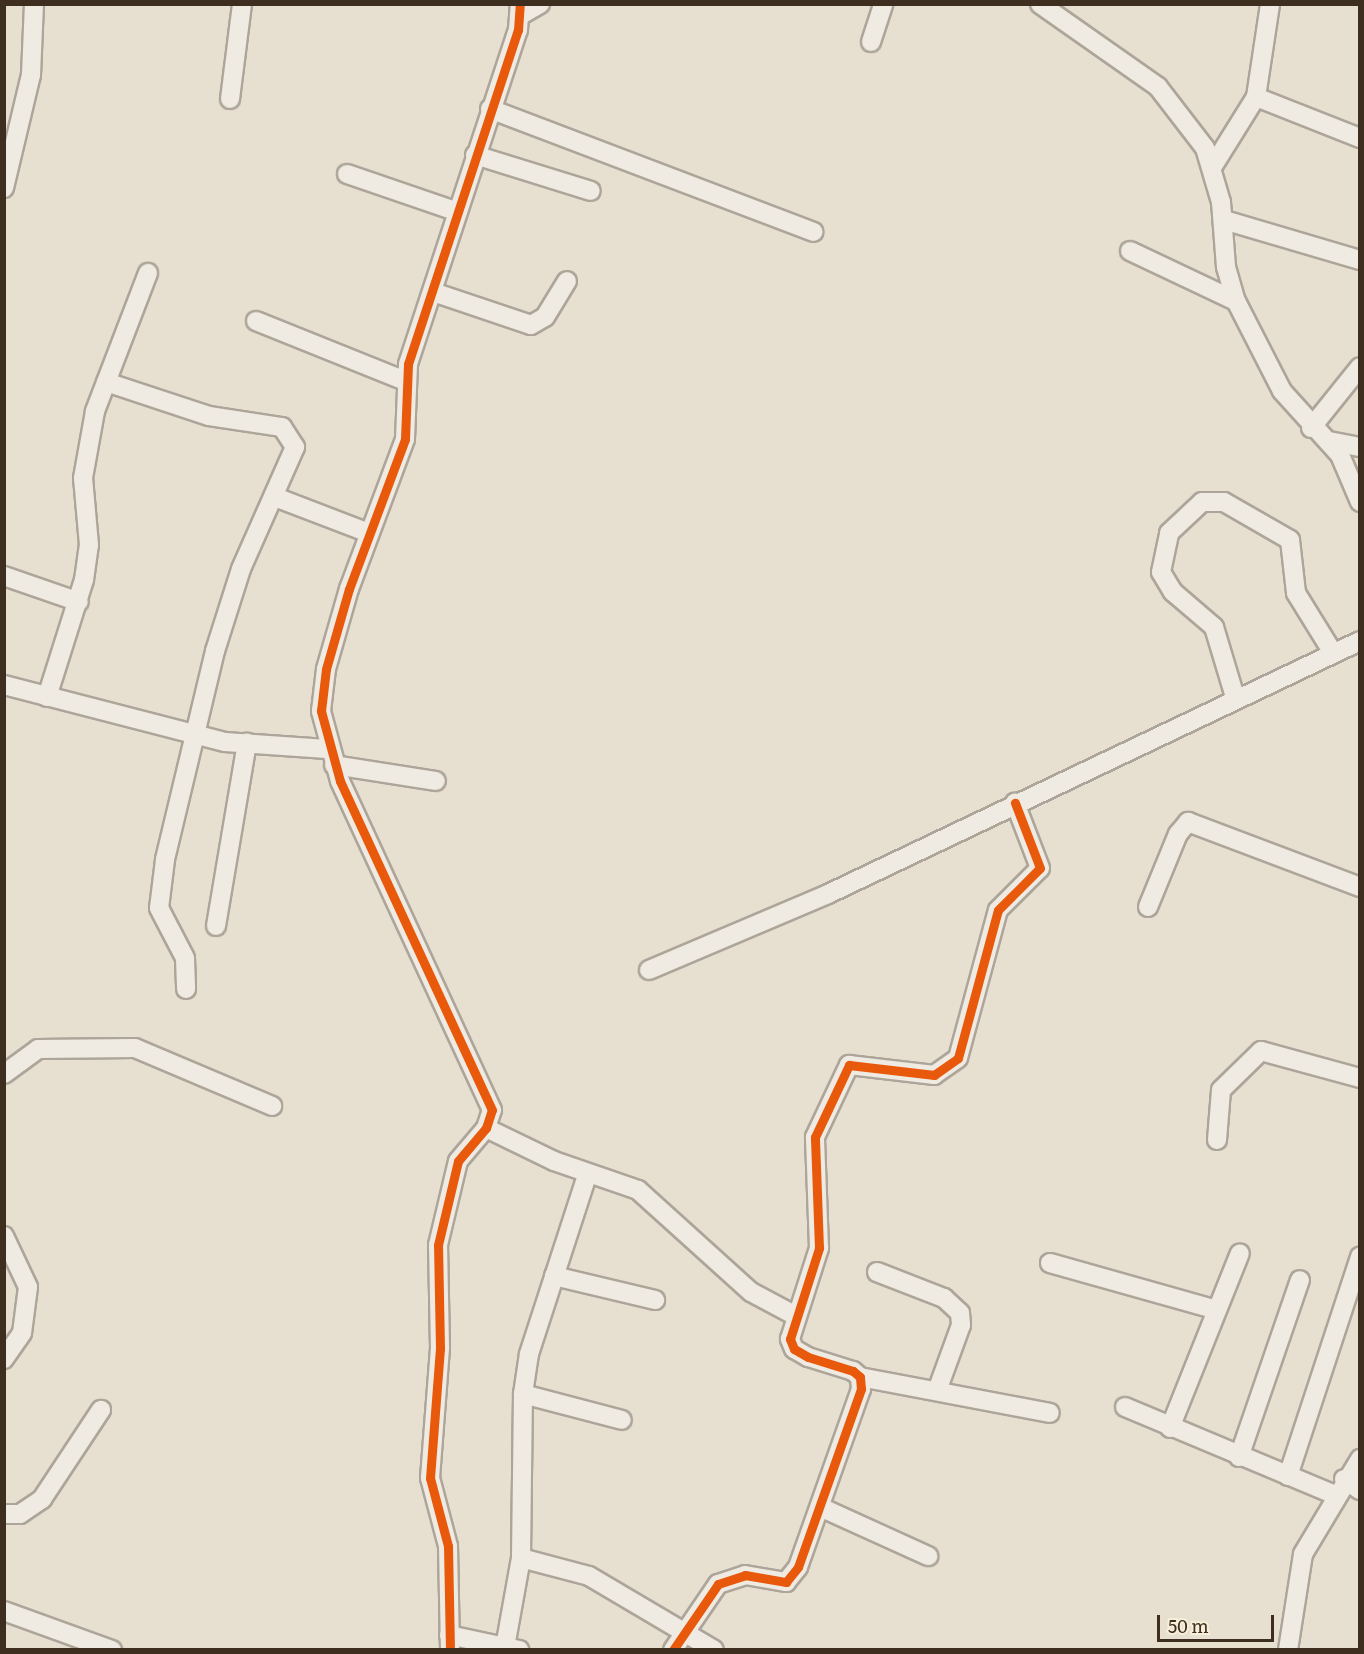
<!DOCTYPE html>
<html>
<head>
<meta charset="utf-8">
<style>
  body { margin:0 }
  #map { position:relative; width:1364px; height:1654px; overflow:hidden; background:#e7e0d1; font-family:Literata,serif }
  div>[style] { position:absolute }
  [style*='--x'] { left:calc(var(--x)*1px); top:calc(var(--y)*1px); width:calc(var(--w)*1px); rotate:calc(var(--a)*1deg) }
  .roads { filter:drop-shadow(2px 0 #ada599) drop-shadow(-2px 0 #ada599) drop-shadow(0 2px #ada599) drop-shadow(0 -2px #ada599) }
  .minor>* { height:18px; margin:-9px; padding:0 9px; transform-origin:9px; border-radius:9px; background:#efebe3 }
  .cycleway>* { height:9px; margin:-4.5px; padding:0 4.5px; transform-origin:4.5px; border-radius:4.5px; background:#e8590c }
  span { translate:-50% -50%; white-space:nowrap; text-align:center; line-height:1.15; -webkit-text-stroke:4.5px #f7eed8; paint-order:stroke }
  .frame { position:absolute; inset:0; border:6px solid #3d2e20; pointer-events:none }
  .scale { position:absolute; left:1157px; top:1615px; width:117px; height:27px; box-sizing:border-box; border:3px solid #3d2e20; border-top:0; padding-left:8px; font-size:18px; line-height:21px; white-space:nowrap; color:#3d2e20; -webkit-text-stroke:4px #f7eed8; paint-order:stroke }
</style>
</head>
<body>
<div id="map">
  <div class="roads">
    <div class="minor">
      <div style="--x:1040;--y:4;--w:144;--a:35.1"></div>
      <div style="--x:1158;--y:87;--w:77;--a:52.4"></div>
      <div style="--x:1205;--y:148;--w:56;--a:73.5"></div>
      <div style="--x:1221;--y:202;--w:65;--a:85.6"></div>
      <div style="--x:1226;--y:267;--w:35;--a:74"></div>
      <div style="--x:1236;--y:301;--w:101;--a:62.9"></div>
      <div style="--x:1282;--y:391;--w:86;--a:47.8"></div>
      <div style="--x:1340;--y:455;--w:51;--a:66.9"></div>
      <div style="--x:521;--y:15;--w:22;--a:-30"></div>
      <div style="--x:871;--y:42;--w:40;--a:-72"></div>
      <div style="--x:1256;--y:97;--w:112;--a:21.5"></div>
      <div style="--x:230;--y:99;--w:96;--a:-82.8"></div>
      <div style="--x:490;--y:109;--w:346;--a:20.8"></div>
      <div style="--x:475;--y:155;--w:121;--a:17.2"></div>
      <div style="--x:1213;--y:166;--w:81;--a:-58.1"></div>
      <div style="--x:1256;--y:97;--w:94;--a:-81.4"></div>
      <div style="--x:347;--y:174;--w:117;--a:18.9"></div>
      <div style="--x:4;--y:188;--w:116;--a:-76.6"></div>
      <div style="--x:31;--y:75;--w:71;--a:-87.6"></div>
      <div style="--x:1224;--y:220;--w:142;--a:16.4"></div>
      <div style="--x:1130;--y:251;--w:117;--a:25.3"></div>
      <div style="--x:433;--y:292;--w:103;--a:18.6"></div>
      <div style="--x:531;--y:325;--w:16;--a:-30"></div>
      <div style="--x:545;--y:317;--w:42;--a:-58.6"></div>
      <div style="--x:256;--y:321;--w:161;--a:21.9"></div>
      <div style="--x:106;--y:382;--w:108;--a:18.3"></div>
      <div style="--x:209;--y:416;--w:74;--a:8.6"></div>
      <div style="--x:282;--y:427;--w:24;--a:57"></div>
      <div style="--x:295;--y:447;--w:133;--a:113.9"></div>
      <div style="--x:241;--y:569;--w:86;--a:107.6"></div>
      <div style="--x:215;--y:651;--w:215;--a:103.5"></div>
      <div style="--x:165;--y:860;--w:48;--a:97.1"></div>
      <div style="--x:159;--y:908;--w:56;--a:62.5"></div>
      <div style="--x:185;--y:958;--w:31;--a:88"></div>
      <div style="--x:1311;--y:428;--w:78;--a:-51.2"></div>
      <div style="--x:1329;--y:441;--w:32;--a:11"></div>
      <div style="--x:275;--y:497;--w:101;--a:21"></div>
      <div style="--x:4;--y:576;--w:79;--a:19.1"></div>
      <div style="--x:4;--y:685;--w:228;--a:14.5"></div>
      <div style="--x:225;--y:742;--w:102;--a:3.9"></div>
      <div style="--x:47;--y:697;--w:123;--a:-72.5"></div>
      <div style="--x:84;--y:580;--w:35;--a:-82"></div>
      <div style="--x:89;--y:545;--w:67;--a:-95.1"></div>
      <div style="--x:83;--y:478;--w:68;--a:-79.8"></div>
      <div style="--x:95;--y:411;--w:148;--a:-69"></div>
      <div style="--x:1235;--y:697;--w:73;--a:-106.7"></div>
      <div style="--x:1214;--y:627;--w:54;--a:-139.5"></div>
      <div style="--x:1173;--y:592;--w:23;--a:-121"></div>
      <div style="--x:1161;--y:572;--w:40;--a:-78"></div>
      <div style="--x:1169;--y:533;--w:45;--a:-43.2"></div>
      <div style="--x:1202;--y:502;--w:22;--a:0"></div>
      <div style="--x:1224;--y:502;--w:76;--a:29.9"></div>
      <div style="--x:1290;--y:540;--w:53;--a:83.5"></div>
      <div style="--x:1296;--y:593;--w:70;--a:58.3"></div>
      <div style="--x:334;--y:765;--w:103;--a:8.9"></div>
      <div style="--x:1148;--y:907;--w:79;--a:-67.7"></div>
      <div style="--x:1178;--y:834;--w:16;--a:-50"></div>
      <div style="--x:1188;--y:822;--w:184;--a:20.7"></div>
      <div style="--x:216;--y:926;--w:186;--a:-80.4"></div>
      <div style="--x:649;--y:970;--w:194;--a:-23"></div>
      <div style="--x:828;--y:894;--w:589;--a:-25.43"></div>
      <div style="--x:4;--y:1074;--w:42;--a:-36.3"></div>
      <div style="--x:38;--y:1049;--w:97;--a:-0.6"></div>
      <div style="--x:135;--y:1048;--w:149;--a:22.9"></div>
      <div style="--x:486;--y:1128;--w:76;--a:25.9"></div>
      <div style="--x:554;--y:1161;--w:89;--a:19"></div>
      <div style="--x:638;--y:1190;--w:152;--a:42.1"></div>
      <div style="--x:751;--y:1292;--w:51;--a:28.1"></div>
      <div style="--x:1217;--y:1140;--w:50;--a:-85.4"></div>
      <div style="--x:1221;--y:1090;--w:56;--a:-44.3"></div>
      <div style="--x:1261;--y:1051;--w:103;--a:15.3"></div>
      <div style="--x:4;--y:1236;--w:56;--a:64.8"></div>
      <div style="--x:28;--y:1287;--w:46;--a:97.4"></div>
      <div style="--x:22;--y:1333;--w:32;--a:125"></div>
      <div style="--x:1050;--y:1263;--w:173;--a:15.7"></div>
      <div style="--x:877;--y:1272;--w:72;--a:21.2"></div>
      <div style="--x:944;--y:1298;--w:22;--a:43"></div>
      <div style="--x:960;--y:1313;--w:12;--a:85"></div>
      <div style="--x:961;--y:1325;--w:70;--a:110"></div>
      <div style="--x:554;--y:1276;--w:104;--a:13.4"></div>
      <div style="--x:860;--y:1377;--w:193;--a:10.7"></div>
      <div style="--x:523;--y:1394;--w:102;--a:14.7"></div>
      <div style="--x:1125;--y:1407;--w:228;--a:22.7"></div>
      <div style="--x:1170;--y:1428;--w:188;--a:-68.2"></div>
      <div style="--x:1239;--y:1457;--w:187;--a:-71"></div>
      <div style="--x:1288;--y:1476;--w:231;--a:-71.8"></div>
      <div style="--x:1344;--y:1479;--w:19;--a:35"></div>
      <div style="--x:820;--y:1507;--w:119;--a:24.4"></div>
      <div style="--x:4;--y:1514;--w:16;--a:0"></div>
      <div style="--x:20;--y:1514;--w:27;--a:-34"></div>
      <div style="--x:42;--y:1499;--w:107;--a:-56.5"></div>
      <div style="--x:521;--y:1558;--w:70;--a:14.8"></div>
      <div style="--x:589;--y:1576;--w:145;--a:30.6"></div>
      <div style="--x:4;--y:1611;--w:115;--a:19.9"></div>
      <div style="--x:449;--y:1635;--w:72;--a:12.1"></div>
      <div style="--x:505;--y:1647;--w:90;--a:-79.8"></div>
      <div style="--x:521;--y:1558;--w:164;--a:-89.3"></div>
      <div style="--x:523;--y:1394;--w:40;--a:-81.5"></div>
      <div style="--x:529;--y:1354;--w:188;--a:-72"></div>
      <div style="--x:450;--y:1650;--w:104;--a:-91.1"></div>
      <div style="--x:448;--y:1546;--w:70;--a:-104.8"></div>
      <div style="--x:430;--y:1478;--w:130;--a:-85.6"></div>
      <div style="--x:440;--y:1348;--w:103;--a:-91.1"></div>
      <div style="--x:438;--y:1245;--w:86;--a:-76.6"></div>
      <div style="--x:458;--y:1161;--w:43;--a:-49.7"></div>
      <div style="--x:486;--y:1128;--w:19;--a:-72"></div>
      <div style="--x:492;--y:1110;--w:362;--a:-114.8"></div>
      <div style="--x:340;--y:781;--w:73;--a:-105.2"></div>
      <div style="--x:321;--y:711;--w:42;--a:-83.2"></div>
      <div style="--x:326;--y:669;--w:83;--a:-74"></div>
      <div style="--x:349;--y:589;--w:160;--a:-69.5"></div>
      <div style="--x:405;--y:439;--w:75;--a:-87.7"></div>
      <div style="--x:408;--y:364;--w:352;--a:-71.8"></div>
      <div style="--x:518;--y:30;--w:26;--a:-86"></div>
      <div style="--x:673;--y:1650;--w:80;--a:-55.7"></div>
      <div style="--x:718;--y:1584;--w:28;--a:-18"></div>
      <div style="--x:745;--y:1575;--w:42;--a:9.7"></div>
      <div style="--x:786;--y:1582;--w:19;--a:-51"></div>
      <div style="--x:798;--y:1567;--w:189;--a:-70.5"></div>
      <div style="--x:861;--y:1389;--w:12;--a:-95"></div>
      <div style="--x:860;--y:1377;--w:9;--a:-139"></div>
      <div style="--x:853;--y:1371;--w:47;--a:-162.7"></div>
      <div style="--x:808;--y:1357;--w:16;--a:-150"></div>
      <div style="--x:794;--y:1349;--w:11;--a:-112"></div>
      <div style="--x:790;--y:1339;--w:96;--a:-72.3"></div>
      <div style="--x:819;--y:1248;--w:111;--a:-92.1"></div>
      <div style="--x:815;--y:1137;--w:80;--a:-64.7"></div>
      <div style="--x:849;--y:1065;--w:86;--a:6.7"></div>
      <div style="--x:934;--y:1075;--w:29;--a:-35"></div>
      <div style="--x:958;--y:1058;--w:153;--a:-74.9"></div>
      <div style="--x:998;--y:910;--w:59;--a:-45"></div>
      <div style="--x:1040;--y:868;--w:70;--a:-111"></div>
      <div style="--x:1288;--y:1650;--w:97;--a:-81.1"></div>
      <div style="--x:1303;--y:1554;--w:111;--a:-59"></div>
    </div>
  </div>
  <div class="cycleway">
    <div style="--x:450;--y:1650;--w:104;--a:-91.1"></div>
    <div style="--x:448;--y:1546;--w:70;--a:-104.8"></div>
    <div style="--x:430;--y:1478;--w:130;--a:-85.6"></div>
    <div style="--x:440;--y:1348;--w:103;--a:-91.1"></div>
    <div style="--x:438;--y:1245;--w:86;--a:-76.6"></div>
    <div style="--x:458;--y:1161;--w:43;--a:-49.7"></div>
    <div style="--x:486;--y:1128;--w:19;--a:-72"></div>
    <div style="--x:492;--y:1110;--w:362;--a:-114.8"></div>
    <div style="--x:340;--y:781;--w:73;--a:-105.2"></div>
    <div style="--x:321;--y:711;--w:42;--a:-83.2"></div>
    <div style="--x:326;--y:669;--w:83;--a:-74"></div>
    <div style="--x:349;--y:589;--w:160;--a:-69.5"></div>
    <div style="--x:405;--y:439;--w:75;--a:-87.7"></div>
    <div style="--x:408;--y:364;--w:352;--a:-71.8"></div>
    <div style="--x:518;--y:30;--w:26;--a:-86"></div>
    <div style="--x:673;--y:1650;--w:80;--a:-55.7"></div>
    <div style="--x:718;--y:1584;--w:28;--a:-18"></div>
    <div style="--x:745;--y:1575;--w:42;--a:9.7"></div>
    <div style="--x:786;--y:1582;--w:19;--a:-51"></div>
    <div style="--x:798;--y:1567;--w:189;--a:-70.5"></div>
    <div style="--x:861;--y:1389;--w:12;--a:-95"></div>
    <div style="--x:860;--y:1377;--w:9;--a:-139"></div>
    <div style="--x:853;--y:1371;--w:47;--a:-162.7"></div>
    <div style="--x:808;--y:1357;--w:16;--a:-150"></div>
    <div style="--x:794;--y:1349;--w:11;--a:-112"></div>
    <div style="--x:790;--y:1339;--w:96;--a:-72.3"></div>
    <div style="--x:819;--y:1248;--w:111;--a:-92.1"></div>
    <div style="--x:815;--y:1137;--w:80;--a:-64.7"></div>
    <div style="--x:849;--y:1065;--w:86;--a:6.7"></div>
    <div style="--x:934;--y:1075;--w:29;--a:-35"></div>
    <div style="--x:958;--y:1058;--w:153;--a:-74.9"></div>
    <div style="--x:998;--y:910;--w:59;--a:-45"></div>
    <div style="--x:1040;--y:868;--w:70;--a:-111"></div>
  </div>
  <div class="frame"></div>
  <div class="scale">50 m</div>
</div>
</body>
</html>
